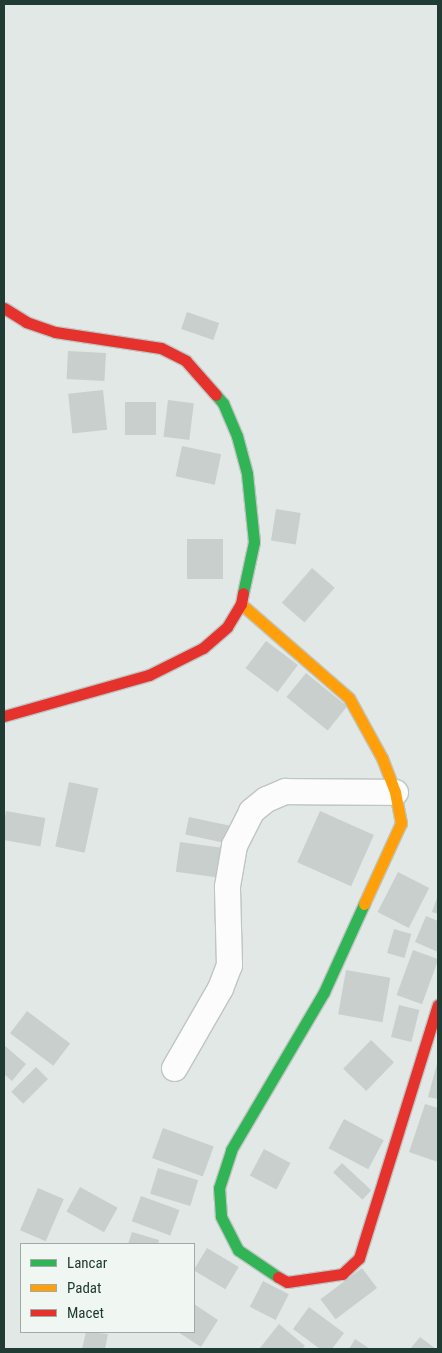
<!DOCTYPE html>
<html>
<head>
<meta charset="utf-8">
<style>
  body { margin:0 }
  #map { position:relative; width:442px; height:1353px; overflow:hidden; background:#e2e8e5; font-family:"Roboto Condensed",sans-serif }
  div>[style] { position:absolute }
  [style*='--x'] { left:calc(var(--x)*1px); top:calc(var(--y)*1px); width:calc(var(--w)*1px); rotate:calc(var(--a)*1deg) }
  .building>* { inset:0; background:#c9cfcd; transform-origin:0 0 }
  .roads { filter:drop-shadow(1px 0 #bfc5c2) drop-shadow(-1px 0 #bfc5c2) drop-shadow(0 1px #bfc5c2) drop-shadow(0 -1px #bfc5c2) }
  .street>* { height:25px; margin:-12.5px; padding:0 12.5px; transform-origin:12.5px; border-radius:12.5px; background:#fbfcfb }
  .fast>* { height:11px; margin:-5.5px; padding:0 5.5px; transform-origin:5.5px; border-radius:5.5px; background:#30b455 }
  .slow>* { height:11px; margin:-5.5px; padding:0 5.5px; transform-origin:5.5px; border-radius:5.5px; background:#ff9f0a }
  .jam>* { height:11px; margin:-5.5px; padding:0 5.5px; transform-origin:5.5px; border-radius:5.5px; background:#e5322d }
  span { translate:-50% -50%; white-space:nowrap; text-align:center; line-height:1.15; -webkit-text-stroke:4px #f0f7f3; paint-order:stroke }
  .frame { position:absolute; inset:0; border:5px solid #203b34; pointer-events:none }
  .legend { position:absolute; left:20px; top:1243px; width:175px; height:90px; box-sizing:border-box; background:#f0f7f3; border:1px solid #9daca7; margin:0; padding:6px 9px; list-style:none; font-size:15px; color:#203b34 }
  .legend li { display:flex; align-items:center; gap:10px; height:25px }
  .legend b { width:25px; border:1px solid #9daca7 }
</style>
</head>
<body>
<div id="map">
  <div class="building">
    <div style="left:187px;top:312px;width:34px;height:18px;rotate:19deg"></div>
    <div style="left:68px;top:351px;width:38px;height:28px;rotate:3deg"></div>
    <div style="left:103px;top:390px;width:40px;height:35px;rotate:84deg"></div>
    <div style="left:168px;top:400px;width:26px;height:37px;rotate:7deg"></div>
    <div style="left:125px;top:402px;width:31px;height:33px"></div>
    <div style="left:182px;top:446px;width:40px;height:31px;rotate:12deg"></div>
    <div style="left:276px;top:509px;width:25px;height:32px;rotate:9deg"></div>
    <div style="left:187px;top:539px;width:36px;height:40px"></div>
    <div style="left:312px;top:568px;width:30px;height:46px;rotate:41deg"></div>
    <div style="left:266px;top:641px;width:40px;height:34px;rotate:37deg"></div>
    <div style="left:306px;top:673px;width:53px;height:31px;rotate:39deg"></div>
    <div style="left:69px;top:782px;width:30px;height:66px;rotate:12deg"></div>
    <div style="left:6px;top:811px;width:40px;height:29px;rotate:10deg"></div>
    <div style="left:320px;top:811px;width:59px;height:56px;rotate:24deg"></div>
    <div style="left:189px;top:817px;width:42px;height:18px;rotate:12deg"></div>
    <div style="left:180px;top:842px;width:44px;height:30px;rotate:8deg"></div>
    <div style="left:398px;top:872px;width:35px;height:45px;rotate:27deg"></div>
    <div style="clip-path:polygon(438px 895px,438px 914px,432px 912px)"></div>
    <div style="clip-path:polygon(426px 916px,438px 921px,438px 952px,415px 942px)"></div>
    <div style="left:394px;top:929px;width:18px;height:25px;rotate:16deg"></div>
    <div style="left:413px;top:950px;width:27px;height:48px;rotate:20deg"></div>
    <div style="left:346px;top:970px;width:45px;height:45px;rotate:10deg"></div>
    <div style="left:399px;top:1005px;width:21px;height:33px;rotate:14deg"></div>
    <div style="left:27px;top:1011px;width:54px;height:28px;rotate:37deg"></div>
    <div style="left:371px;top:1040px;width:32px;height:40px;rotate:44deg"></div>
    <div style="clip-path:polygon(4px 1045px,26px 1064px,12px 1081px,4px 1074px)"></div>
    <div style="clip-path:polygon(438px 1060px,438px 1099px,428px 1097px)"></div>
    <div style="left:36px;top:1067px;width:17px;height:35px;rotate:45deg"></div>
    <div style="clip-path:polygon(425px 1104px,438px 1108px,438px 1162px,409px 1152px)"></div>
    <div style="left:344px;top:1119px;width:45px;height:33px;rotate:28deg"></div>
    <div style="left:163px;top:1128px;width:54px;height:32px;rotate:20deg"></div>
    <div style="left:264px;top:1149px;width:30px;height:30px;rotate:28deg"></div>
    <div style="left:342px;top:1163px;width:40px;height:13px;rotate:43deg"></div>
    <div style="left:158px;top:1168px;width:42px;height:27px;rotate:17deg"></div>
    <div style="left:80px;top:1187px;width:43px;height:28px;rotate:29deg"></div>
    <div style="left:38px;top:1188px;width:28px;height:46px;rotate:23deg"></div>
    <div style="left:141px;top:1196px;width:41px;height:27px;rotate:20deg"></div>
    <div style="clip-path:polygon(132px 1232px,159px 1240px,158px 1244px,128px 1244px)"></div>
    <div style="left:207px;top:1248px;width:37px;height:26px;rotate:31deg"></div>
    <div style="left:362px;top:1268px;width:25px;height:52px;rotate:53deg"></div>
    <div style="left:263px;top:1281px;width:29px;height:29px;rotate:27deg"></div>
    <div style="clip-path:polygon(194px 1304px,218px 1320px,201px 1347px,178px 1332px,194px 1332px)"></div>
    <div style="clip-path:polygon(309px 1307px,344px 1333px,332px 1349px,320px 1349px,293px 1329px)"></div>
    <div style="clip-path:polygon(279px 1324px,305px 1346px,302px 1349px,260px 1348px)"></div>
    <div style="clip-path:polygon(86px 1332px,108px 1334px,105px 1349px,82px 1349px)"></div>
    <div style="clip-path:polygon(420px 1337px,436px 1349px,410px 1349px)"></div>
    <div style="clip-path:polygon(355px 1339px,370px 1349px,349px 1349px)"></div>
  </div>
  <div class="roads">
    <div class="street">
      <div style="--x:174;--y:1068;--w:92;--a:-60.1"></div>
      <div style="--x:220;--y:988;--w:25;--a:-69"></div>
      <div style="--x:229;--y:965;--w:79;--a:-91.5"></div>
      <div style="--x:227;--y:886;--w:42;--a:-80.3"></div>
      <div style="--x:234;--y:845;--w:38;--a:-63"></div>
      <div style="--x:251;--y:811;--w:19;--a:-39"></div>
      <div style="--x:266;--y:799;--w:21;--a:-23"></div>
      <div style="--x:285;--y:791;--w:110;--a:0.5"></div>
    </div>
    <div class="fast">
      <div style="--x:216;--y:395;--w:11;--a:49"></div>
      <div style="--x:223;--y:403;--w:36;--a:67"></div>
      <div style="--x:237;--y:436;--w:39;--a:75"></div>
      <div style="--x:247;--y:474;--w:68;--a:84.1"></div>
      <div style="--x:254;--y:542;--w:52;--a:102.2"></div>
      <div style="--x:278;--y:1277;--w:48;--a:-146"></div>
      <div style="--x:238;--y:1250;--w:38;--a:-117"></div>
      <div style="--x:221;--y:1216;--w:28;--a:-94"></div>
      <div style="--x:219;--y:1188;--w:40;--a:-72"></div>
      <div style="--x:231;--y:1150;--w:183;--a:-59.5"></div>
      <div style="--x:324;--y:992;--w:97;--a:-65.6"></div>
    </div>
    <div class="slow">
      <div style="--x:241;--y:604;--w:143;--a:41"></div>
      <div style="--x:349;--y:698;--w:68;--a:61.2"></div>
      <div style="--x:382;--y:758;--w:36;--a:69"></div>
      <div style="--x:395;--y:792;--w:32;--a:79"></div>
      <div style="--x:401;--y:823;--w:89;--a:114.6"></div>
    </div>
    <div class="jam">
      <div style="--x:4;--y:308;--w:26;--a:32"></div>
      <div style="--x:26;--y:322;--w:31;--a:19"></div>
      <div style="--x:55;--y:332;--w:107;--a:8.6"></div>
      <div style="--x:161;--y:348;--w:28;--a:27"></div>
      <div style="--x:186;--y:361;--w:45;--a:48.6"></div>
      <div style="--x:4;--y:716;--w:151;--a:-15.8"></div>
      <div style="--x:149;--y:675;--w:60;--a:-26.6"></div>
      <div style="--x:203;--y:648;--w:32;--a:-41"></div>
      <div style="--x:227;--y:627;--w:27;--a:-59"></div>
      <div style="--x:241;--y:604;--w:11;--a:-80"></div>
      <div style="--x:278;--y:1277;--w:10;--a:29"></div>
      <div style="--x:287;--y:1282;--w:56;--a:-8.3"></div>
      <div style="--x:342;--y:1274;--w:23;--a:-43"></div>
      <div style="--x:359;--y:1258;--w:265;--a:-72.7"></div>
    </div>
  </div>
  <div class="frame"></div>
  <ul class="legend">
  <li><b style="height:6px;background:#30b455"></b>Lancar</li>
  <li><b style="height:6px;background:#ff9f0a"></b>Padat</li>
  <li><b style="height:6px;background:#e5322d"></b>Macet</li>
  </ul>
</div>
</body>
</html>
